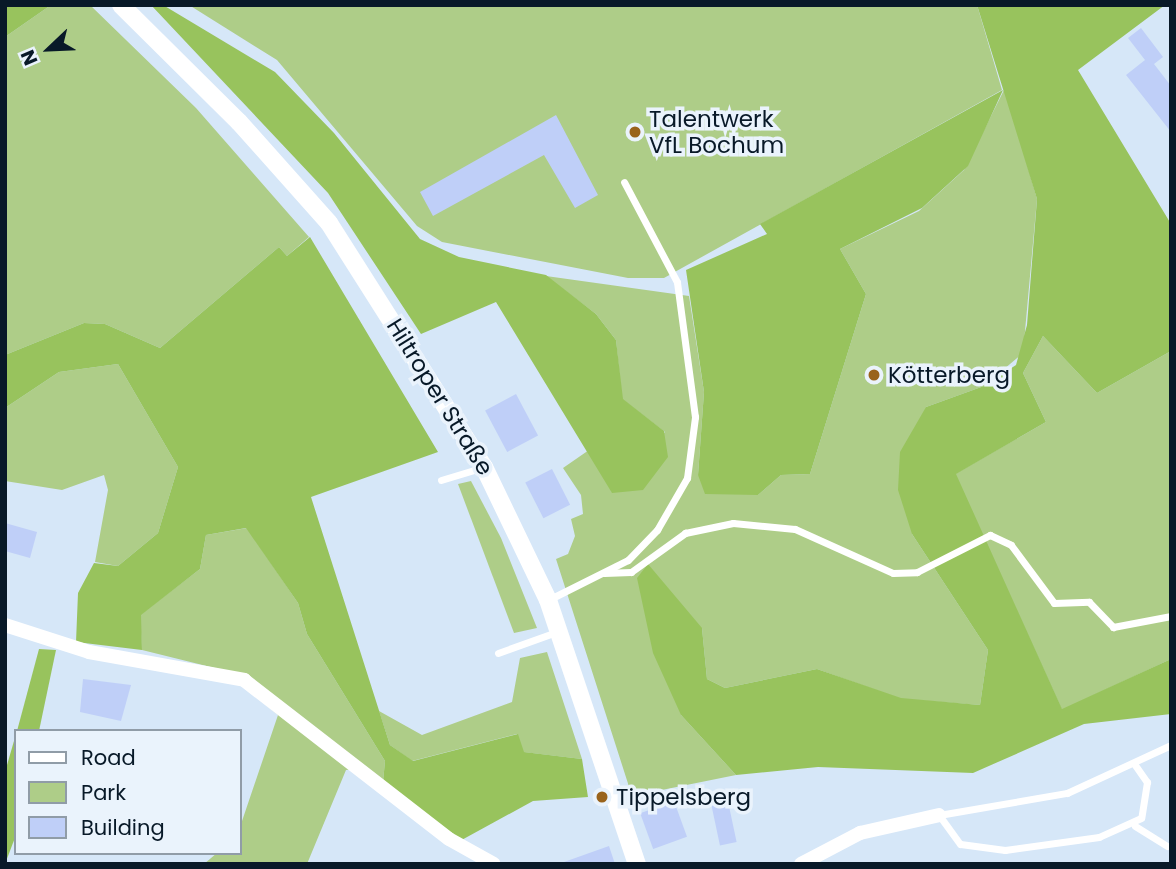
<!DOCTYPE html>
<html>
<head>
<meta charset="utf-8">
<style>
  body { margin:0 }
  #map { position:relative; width:1176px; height:869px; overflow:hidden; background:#d6e7f8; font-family:Poppins,sans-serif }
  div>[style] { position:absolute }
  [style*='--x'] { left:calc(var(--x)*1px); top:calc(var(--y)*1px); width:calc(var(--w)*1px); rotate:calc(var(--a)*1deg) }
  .green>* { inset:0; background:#aecd88 }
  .forest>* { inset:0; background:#98c35d }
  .building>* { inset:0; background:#bfcff8; transform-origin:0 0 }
  .service>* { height:7px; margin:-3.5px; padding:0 3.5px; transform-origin:3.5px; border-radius:3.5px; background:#fff }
  .minor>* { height:14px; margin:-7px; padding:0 7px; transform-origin:7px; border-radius:7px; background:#fff }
  .tertiary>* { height:18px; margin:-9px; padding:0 9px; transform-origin:9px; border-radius:9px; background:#fff }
  .dots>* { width:19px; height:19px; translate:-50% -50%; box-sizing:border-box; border:4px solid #eaf3fc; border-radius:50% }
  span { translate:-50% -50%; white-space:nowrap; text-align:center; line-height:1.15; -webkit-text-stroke:7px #eaf3fc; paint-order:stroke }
  .poi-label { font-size:23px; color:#081928 }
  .left { translate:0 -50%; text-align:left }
  .street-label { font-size:23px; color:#081928 }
  .frame { position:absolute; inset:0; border:7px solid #081928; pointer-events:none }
  .legend { position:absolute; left:14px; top:729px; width:228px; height:126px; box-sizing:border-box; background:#eaf3fc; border:2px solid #909ca7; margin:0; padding:9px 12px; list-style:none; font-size:21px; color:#081928 }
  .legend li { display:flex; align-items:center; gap:14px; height:35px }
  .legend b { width:35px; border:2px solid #909ca7 }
  .north { position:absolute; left:14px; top:14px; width:70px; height:70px; -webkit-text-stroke:5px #eaf3fc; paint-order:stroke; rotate:247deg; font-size:19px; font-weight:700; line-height:28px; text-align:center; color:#081928 }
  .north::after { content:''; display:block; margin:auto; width:24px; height:32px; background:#081928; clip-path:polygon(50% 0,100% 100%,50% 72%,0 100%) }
</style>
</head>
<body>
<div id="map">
  <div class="green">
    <div style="clip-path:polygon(51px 5px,90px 5px,196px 108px,309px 237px,287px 256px,279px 247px,160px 348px,105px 324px,84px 323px,5px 355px,5px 37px)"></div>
    <div style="clip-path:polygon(189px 5px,977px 5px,1002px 90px,664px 278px,628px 278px,442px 242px,417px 226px,277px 60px)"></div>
    <div style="clip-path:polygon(1005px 88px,1037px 199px,1023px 353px,984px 386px,926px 407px,912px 534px,988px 650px,980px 705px,901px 699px,817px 669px,725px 688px,707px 679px,702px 628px,681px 715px,736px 775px,632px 796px,556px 559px,568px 554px,575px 536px,571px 519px,583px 514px,581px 495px,563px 468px,589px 450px,612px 492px,665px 432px,622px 399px,616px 340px,596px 314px,546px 276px,689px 296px,704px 392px,698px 475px,758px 495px,781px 475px,810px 474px,866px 294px,840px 249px,919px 211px,964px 170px)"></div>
    <div style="clip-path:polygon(1043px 336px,1097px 393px,1171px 351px,1171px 659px,1062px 710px,955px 474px,1046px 422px,1023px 373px)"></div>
    <div style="clip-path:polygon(118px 364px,178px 467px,158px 533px,118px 566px,95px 562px,108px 490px,104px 475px,62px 490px,5px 481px,5px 408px,59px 372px)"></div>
    <div style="clip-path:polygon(471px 481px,501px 538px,537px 628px,514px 633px,458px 484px)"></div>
    <div style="clip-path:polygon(247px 528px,298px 603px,307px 634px,385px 761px,383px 782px,365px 768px,346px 770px,307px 864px,204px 864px,217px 853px,240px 853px,240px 827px,278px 715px,242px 685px,243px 675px,142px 650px,140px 615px,200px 569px,206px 535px)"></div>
    <div style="clip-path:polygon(547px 652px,582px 759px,523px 752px,517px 734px,412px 761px,390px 745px,379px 711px,422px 735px,512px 702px,520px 658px)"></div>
  </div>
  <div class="forest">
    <div style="clip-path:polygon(5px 5px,51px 5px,5px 37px)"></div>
    <div style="clip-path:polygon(151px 5px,163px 5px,275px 72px,334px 133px,420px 239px,459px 257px,546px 275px,596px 314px,616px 340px,623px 399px,664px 431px,668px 457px,643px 490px,612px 493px,496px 302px,421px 334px,328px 193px)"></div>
    <div style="clip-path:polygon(977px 5px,1165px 5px,1078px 70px,1171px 224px,1171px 351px,1097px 393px,1043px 336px,1023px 373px,1046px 422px,956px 474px,1062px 709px,1171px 659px,1171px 714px,1084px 724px,973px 773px,818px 767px,736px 775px,681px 715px,653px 653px,637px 578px,648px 564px,702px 628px,707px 679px,725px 688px,817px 669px,901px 698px,980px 705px,988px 650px,912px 534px,898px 490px,900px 452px,926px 407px,984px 386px,1016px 365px,1027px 325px,1037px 199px)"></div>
    <div style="clip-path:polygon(1003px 90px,968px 166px,922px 208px,840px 249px,866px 294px,810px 474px,781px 475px,758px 495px,705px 494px,698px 475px,704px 392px,686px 270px,767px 234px,760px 224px)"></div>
    <div style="clip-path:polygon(310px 237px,438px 452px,311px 497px,390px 745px,413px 761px,518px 734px,524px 752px,582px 759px,588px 797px,533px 801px,458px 842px,383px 782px,385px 761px,307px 634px,298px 603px,246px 528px,206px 535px,200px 569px,141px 615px,142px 650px,76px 642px,78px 593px,94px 563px,118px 566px,158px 533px,178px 467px,118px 364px,59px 372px,5px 408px,5px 355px,84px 323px,105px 324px,160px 348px,279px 247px,287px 256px)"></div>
    <div style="clip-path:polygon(39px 649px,56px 650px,39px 731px,17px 731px)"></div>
    <div style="clip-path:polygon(16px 734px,16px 835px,5px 864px,5px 772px)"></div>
  </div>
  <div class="building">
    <div style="clip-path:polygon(1141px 28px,1163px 57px,1154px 64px,1171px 86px,1171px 132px,1126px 75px,1145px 60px,1128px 38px)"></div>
    <div style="clip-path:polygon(556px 115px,598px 195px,575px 208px,544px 155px,433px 216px,420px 192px)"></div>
    <div style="left:516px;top:394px;width:47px;height:35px;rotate:62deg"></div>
    <div style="left:552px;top:469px;width:40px;height:30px;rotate:63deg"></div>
    <div style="clip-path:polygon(5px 523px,37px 532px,30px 558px,5px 551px)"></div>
    <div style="clip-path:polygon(83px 679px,131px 685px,121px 721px,80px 712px)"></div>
    <div style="left:726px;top:792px;width:51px;height:17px;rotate:78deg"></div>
    <div style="left:674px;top:801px;width:38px;height:36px;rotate:70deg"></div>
    <div style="clip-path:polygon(609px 846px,615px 864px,565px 864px,564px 862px)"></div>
  </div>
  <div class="service">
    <div style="--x:441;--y:480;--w:45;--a:-16.8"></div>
    <div style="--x:604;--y:573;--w:27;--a:-2"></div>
    <div style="--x:631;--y:572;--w:67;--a:-35.8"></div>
    <div style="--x:685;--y:533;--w:49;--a:-11.8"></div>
    <div style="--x:733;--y:523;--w:62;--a:5.5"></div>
    <div style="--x:795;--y:529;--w:107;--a:24.2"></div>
    <div style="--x:893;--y:573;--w:24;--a:-2"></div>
    <div style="--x:917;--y:572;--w:82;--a:-26.9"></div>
    <div style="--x:990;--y:535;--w:23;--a:25"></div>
    <div style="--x:1011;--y:545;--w:72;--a:53.4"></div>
    <div style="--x:1054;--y:603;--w:35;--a:-2"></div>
    <div style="--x:1089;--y:602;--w:35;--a:46"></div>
    <div style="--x:1113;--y:627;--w:59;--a:-10.7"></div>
    <div style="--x:548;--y:600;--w:89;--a:-26.6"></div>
    <div style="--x:628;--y:560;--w:42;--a:-46"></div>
    <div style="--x:657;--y:530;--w:60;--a:-60"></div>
    <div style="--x:687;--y:478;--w:62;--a:-82.5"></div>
    <div style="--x:695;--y:417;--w:136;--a:-97.6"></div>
    <div style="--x:677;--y:282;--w:113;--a:-117.9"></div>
    <div style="--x:498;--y:653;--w:65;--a:-19.8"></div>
    <div style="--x:1135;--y:765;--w:21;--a:55"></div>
    <div style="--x:1147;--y:782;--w:36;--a:99"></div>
    <div style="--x:1141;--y:818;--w:46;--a:155.7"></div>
    <div style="--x:1099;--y:837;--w:95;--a:172.1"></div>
    <div style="--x:1005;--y:850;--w:45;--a:-172.4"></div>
    <div style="--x:960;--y:844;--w:36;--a:-126"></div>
    <div style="--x:939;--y:815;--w:130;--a:-9.8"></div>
    <div style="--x:1067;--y:793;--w:115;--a:-24.8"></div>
    <div style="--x:1135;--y:826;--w:38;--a:32"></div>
  </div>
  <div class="minor">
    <div style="--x:5;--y:625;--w:88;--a:17.8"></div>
    <div style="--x:89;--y:652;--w:158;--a:10.2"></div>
    <div style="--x:244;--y:680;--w:259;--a:37.8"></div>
    <div style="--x:449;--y:839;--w:51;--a:29.1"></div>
    <div style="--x:801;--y:864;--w:67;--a:-27.7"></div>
    <div style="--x:860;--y:833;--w:81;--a:-12.8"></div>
  </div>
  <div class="tertiary">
    <div style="--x:121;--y:5;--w:166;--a:44.8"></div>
    <div style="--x:239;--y:122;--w:135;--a:48.3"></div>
    <div style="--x:329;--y:223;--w:289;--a:57.6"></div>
    <div style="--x:484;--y:467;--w:148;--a:64.3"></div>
    <div style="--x:548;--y:600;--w:279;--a:71.4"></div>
  </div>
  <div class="dots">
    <div style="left:635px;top:132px;background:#99631b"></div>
    <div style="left:874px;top:375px;background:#99631b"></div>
    <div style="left:602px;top:797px;background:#99631b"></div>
  </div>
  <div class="poi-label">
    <span class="left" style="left:649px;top:132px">Talentwerk<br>VfL Bochum</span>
    <span class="left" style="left:888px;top:375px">Kötterberg</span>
    <span class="left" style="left:616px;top:797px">Tippelsberg</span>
  </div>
  <div class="street-label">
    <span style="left:440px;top:397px;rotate:58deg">Hiltroper Straße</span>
  </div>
  <div class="frame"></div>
  <ul class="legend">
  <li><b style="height:9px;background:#fff"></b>Road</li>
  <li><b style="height:19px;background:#aecd88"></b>Park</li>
  <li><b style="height:19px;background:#bfcff8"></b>Building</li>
  </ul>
  <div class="north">N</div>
</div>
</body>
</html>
